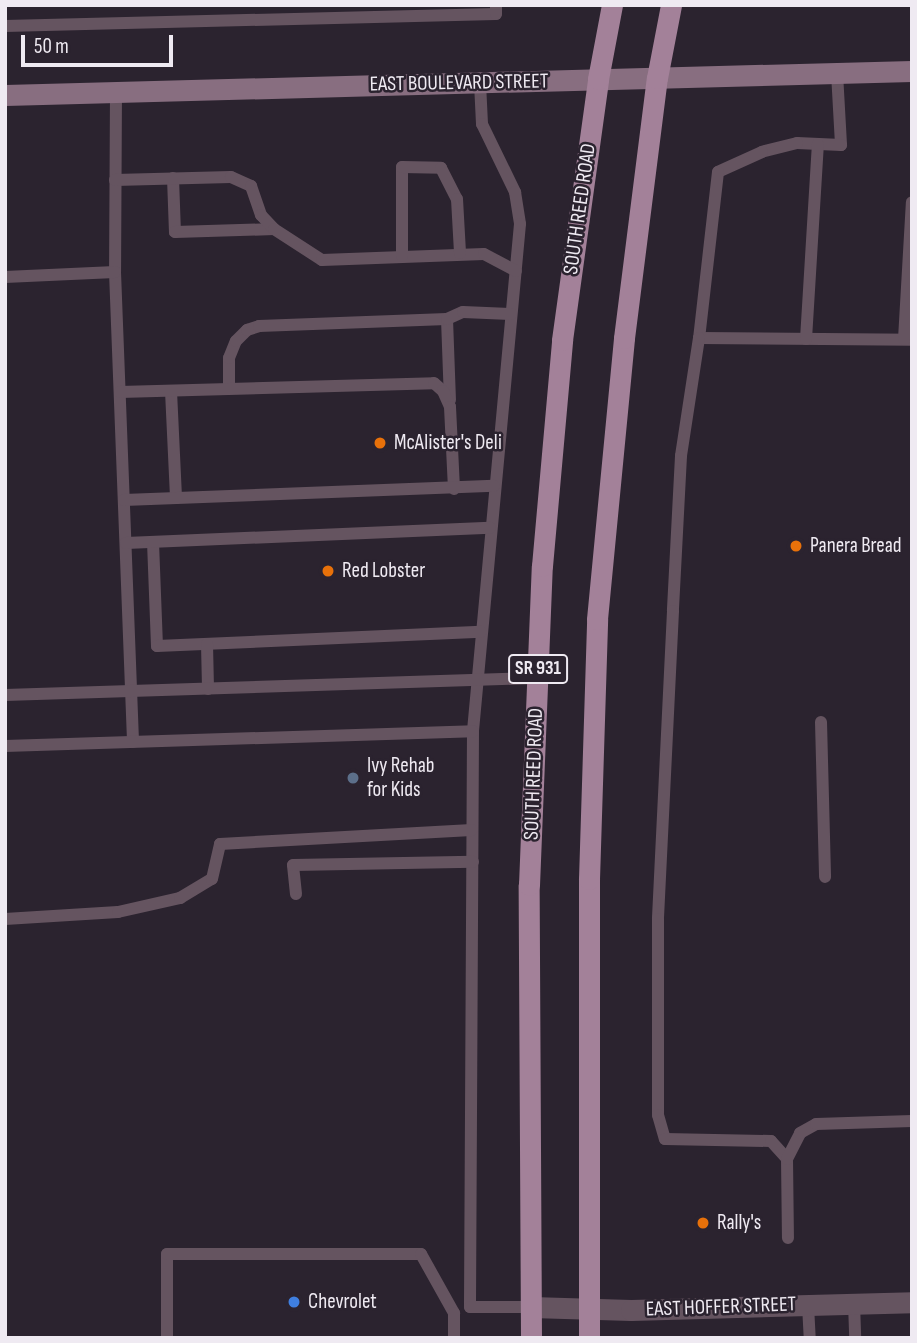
<!DOCTYPE html>
<html>
<head>
<meta charset="utf-8">
<style>
  body { margin:0 }
  #map { position:relative; width:917px; height:1343px; overflow:hidden; background:#2b232f; font-family:"Sofia Sans Condensed",sans-serif }
  div>[style] { position:absolute }
  [style*='--x'] { left:calc(var(--x)*1px); top:calc(var(--y)*1px); width:calc(var(--w)*1px); rotate:calc(var(--a)*1deg) }
  .lane>* { height:12px; margin:-6px; padding:0 6px; transform-origin:6px; border-radius:6px; background:#655460 }
  .street>* { height:21px; margin:-10.5px; padding:0 10.5px; transform-origin:10.5px; border-radius:10.5px; background:#655460 }
  .secondary>* { height:21px; margin:-10.5px; padding:0 10.5px; transform-origin:10.5px; border-radius:10.5px; background:#886e80 }
  .primary>* { height:21px; margin:-10.5px; padding:0 10.5px; transform-origin:10.5px; border-radius:10.5px; background:#a38199 }
  .dots>* { width:19px; height:19px; translate:-50% -50%; box-sizing:border-box; border:4px solid #2b232f; border-radius:50% }
  span { translate:-50% -50%; white-space:nowrap; text-align:center; line-height:1.15; -webkit-text-stroke:5px #2b232f; paint-order:stroke }
  .shield-label span { padding:2px 5px; background:#2b232f; border:2px solid; border-radius:5px; -webkit-text-stroke-width:0 }
  .shield-label { font-size:19px; color:#efeaf2; font-weight:700 }
  .street-label { font-size:21px; color:#efeaf2 }
  .poi-label { font-size:21px; color:#efeaf2 }
  .left { translate:0 -50%; text-align:left }
  .frame { position:absolute; inset:0; border:7px solid #efeaf2; pointer-events:none }
  .scale { position:absolute; left:21px; top:35px; width:152px; height:32px; box-sizing:border-box; border:4px solid #efeaf2; border-top:0; padding-left:9px; font-size:21px; line-height:24px; white-space:nowrap; color:#efeaf2; -webkit-text-stroke:5px #2b232f; paint-order:stroke }
</style>
</head>
<body>
<div id="map">
  <div class="lane">
    <div style="--x:5;--y:26;--w:491;--a:-1.4"></div>
    <div style="--x:496;--y:14;--w:9;--a:-90"></div>
    <div style="--x:837;--y:73;--w:72;--a:86.8"></div>
    <div style="--x:841;--y:145;--w:44;--a:-177.4"></div>
    <div style="--x:797;--y:143;--w:36;--a:166"></div>
    <div style="--x:762;--y:152;--w:48;--a:155.6"></div>
    <div style="--x:718;--y:172;--w:167;--a:96.5"></div>
    <div style="--x:699;--y:338;--w:213;--a:0.5"></div>
    <div style="--x:480;--y:83;--w:41;--a:87.2"></div>
    <div style="--x:482;--y:124;--w:76;--a:64.1"></div>
    <div style="--x:515;--y:192;--w:32;--a:81"></div>
    <div style="--x:520;--y:224;--w:509;--a:95.3"></div>
    <div style="--x:473;--y:731;--w:576;--a:90.3"></div>
    <div style="--x:470;--y:1307;--w:61;--a:0"></div>
    <div style="--x:116;--y:91;--w:181;--a:90.3"></div>
    <div style="--x:115;--y:272;--w:470;--a:87.8"></div>
    <div style="--x:173;--y:178;--w:54;--a:87.9"></div>
    <div style="--x:175;--y:232;--w:99;--a:-1.7"></div>
    <div style="--x:115;--y:180;--w:116;--a:-1.5"></div>
    <div style="--x:231;--y:177;--w:22;--a:24"></div>
    <div style="--x:251;--y:186;--w:31;--a:71"></div>
    <div style="--x:261;--y:215;--w:19;--a:47"></div>
    <div style="--x:274;--y:229;--w:57;--a:32.9"></div>
    <div style="--x:322;--y:260;--w:162;--a:-2.1"></div>
    <div style="--x:484;--y:254;--w:36;--a:28"></div>
    <div style="--x:402;--y:256;--w:89;--a:-90"></div>
    <div style="--x:402;--y:167;--w:39;--a:1"></div>
    <div style="--x:441;--y:168;--w:35;--a:63"></div>
    <div style="--x:457;--y:199;--w:54;--a:86.8"></div>
    <div style="--x:5;--y:277;--w:110;--a:-2.6"></div>
    <div style="--x:447;--y:319;--w:81;--a:87.9"></div>
    <div style="--x:699;--y:338;--w:119;--a:98.7"></div>
    <div style="--x:681;--y:456;--w:155;--a:93"></div>
    <div style="--x:673;--y:611;--w:308;--a:92.8"></div>
    <div style="--x:658;--y:919;--w:196;--a:90"></div>
    <div style="--x:658;--y:1115;--w:25;--a:74"></div>
    <div style="--x:665;--y:1139;--w:106;--a:1.1"></div>
    <div style="--x:771;--y:1141;--w:24;--a:48"></div>
    <div style="--x:787;--y:1159;--w:79;--a:89.3"></div>
    <div style="--x:806;--y:339;--w:195;--a:-86.5"></div>
    <div style="--x:904;--y:339;--w:137;--a:-86.7"></div>
    <div style="--x:229;--y:388;--w:30;--a:-90"></div>
    <div style="--x:229;--y:358;--w:18;--a:-68"></div>
    <div style="--x:236;--y:341;--w:16;--a:-45"></div>
    <div style="--x:247;--y:330;--w:13;--a:-18"></div>
    <div style="--x:259;--y:326;--w:188;--a:-2.1"></div>
    <div style="--x:447;--y:319;--w:17;--a:-24"></div>
    <div style="--x:463;--y:312;--w:48;--a:2.4"></div>
    <div style="--x:171;--y:391;--w:107;--a:87.3"></div>
    <div style="--x:120;--y:392;--w:314;--a:-1.6"></div>
    <div style="--x:434;--y:383;--w:12;--a:42"></div>
    <div style="--x:443;--y:391;--w:17;--a:66"></div>
    <div style="--x:450;--y:407;--w:82;--a:87.2"></div>
    <div style="--x:124;--y:500;--w:370;--a:-2.2"></div>
    <div style="--x:153;--y:542;--w:104;--a:87.8"></div>
    <div style="--x:157;--y:646;--w:324;--a:-2.5"></div>
    <div style="--x:126;--y:543;--w:364;--a:-2.4"></div>
    <div style="--x:207;--y:644;--w:45;--a:88.7"></div>
    <div style="--x:5;--y:695;--w:532;--a:-1.83"></div>
    <div style="--x:821;--y:722;--w:155;--a:88.5"></div>
    <div style="--x:5;--y:746;--w:468;--a:-1.8"></div>
    <div style="--x:296;--y:894;--w:29;--a:-96"></div>
    <div style="--x:293;--y:865;--w:180;--a:-1"></div>
    <div style="--x:5;--y:919;--w:113;--a:-3.5"></div>
    <div style="--x:118;--y:912;--w:64;--a:-12.7"></div>
    <div style="--x:180;--y:898;--w:37;--a:-31"></div>
    <div style="--x:212;--y:879;--w:36;--a:-77"></div>
    <div style="--x:220;--y:844;--w:252;--a:-3.2"></div>
    <div style="--x:787;--y:1159;--w:29;--a:-63"></div>
    <div style="--x:800;--y:1133;--w:18;--a:-29"></div>
    <div style="--x:816;--y:1124;--w:96;--a:-1.8"></div>
    <div style="--x:854;--y:1303;--w:35;--a:88"></div>
    <div style="--x:808;--y:1305;--w:33;--a:87"></div>
    <div style="--x:167;--y:1338;--w:84;--a:-90"></div>
    <div style="--x:167;--y:1254;--w:254;--a:0"></div>
    <div style="--x:421;--y:1254;--w:68;--a:60.8"></div>
    <div style="--x:454;--y:1313;--w:25;--a:90"></div>
  </div>
  <div class="street">
    <div style="--x:531;--y:1307;--w:100;--a:1.7"></div>
    <div style="--x:631;--y:1310;--w:281;--a:-1.6"></div>
  </div>
  <div class="secondary">
    <div style="--x:5;--y:95;--w:907;--a:-1.52"></div>
  </div>
  <div class="primary">
    <div style="--x:531;--y:1338;--w:453;--a:-90.3"></div>
    <div style="--x:529;--y:885;--w:319;--a:-87.7"></div>
    <div style="--x:542;--y:566;--w:227;--a:-84.9"></div>
    <div style="--x:562;--y:340;--w:263;--a:-82.1"></div>
    <div style="--x:598;--y:79;--w:75;--a:-79.3"></div>
    <div style="--x:589;--y:1338;--w:459;--a:-90"></div>
    <div style="--x:589;--y:879;--w:260;--a:-88.2"></div>
    <div style="--x:597;--y:619;--w:282;--a:-84.5"></div>
    <div style="--x:624;--y:338;--w:262;--a:-82.8"></div>
    <div style="--x:657;--y:78;--w:74;--a:-79.1"></div>
  </div>
  <div class="dots">
    <div style="left:380px;top:443px;background:#e8710a"></div>
    <div style="left:796px;top:546px;background:#e8710a"></div>
    <div style="left:328px;top:571px;background:#e8710a"></div>
    <div style="left:353px;top:778px;background:#5c6f8a"></div>
    <div style="left:703px;top:1223px;background:#e8710a"></div>
    <div style="left:294px;top:1302px;background:#3f7fe0"></div>
  </div>
  <div class="shield-label">
    <span style="left:538px;top:669px">SR 931</span>
  </div>
  <div class="street-label">
    <span style="left:459px;top:83px;rotate:-1deg">EAST BOULEVARD STREET</span>
    <span style="left:580px;top:209px;rotate:-82deg">SOUTH REED ROAD</span>
    <span style="left:534px;top:774px;rotate:-88deg">SOUTH REED ROAD</span>
    <span style="left:721px;top:1307px;rotate:-2deg">EAST HOFFER STREET</span>
  </div>
  <div class="poi-label">
    <span class="left" style="left:394px;top:443px">McAlister's Deli</span>
    <span class="left" style="left:810px;top:546px">Panera Bread</span>
    <span class="left" style="left:342px;top:571px">Red Lobster</span>
    <span class="left" style="left:367px;top:778px">Ivy Rehab<br>for Kids</span>
    <span class="left" style="left:717px;top:1223px">Rally's</span>
    <span class="left" style="left:308px;top:1302px">Chevrolet</span>
  </div>
  <div class="frame"></div>
  <div class="scale">50 m</div>
</div>
</body>
</html>
